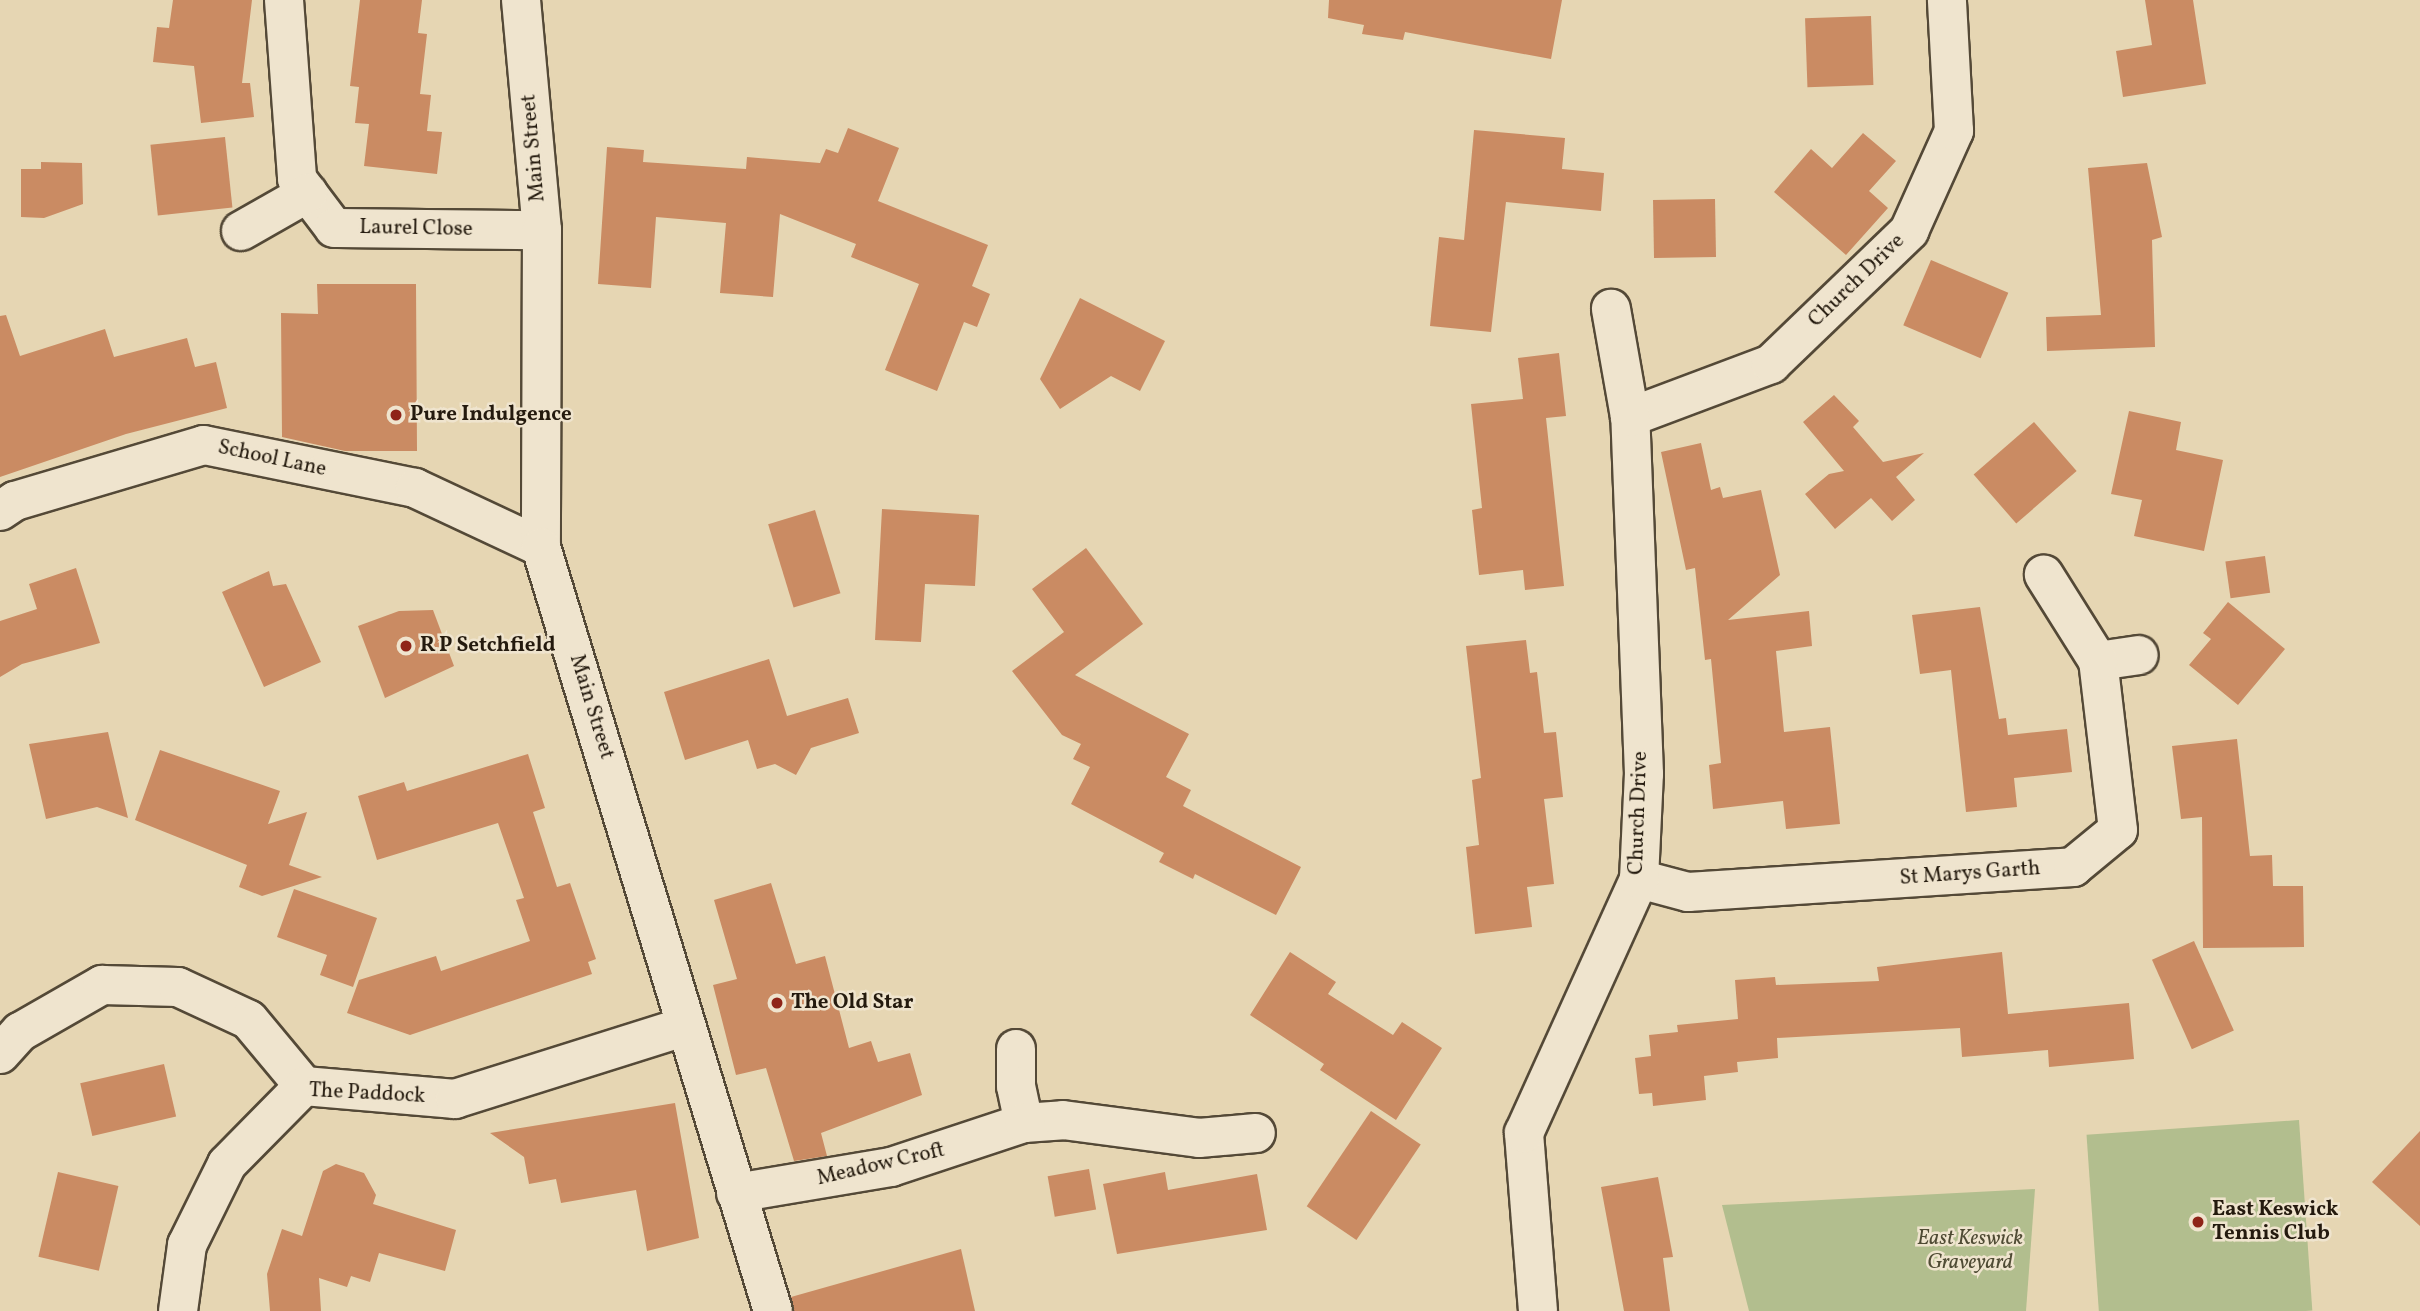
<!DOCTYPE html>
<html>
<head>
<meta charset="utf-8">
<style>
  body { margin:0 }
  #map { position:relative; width:2420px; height:1311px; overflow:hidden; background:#e6d6b3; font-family:Vollkorn,serif }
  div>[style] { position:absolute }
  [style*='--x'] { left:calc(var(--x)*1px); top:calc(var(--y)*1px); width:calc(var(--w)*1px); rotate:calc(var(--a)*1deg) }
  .green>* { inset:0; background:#b2be8e; transform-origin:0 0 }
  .building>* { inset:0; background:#ca8b63; transform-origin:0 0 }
  .roads { filter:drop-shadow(2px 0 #544937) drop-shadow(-2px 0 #544937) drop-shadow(0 2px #544937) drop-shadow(0 -2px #544937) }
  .street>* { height:38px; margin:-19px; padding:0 19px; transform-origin:19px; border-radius:19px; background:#efe4ce }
  .secondary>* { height:38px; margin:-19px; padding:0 19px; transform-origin:19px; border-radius:19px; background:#efe4ce }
  .dots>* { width:19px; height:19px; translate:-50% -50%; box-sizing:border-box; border:4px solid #efe4ce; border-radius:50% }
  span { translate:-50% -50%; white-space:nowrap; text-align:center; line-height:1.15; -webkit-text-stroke:5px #efe4ce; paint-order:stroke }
  .street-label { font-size:21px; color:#241a0e }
  .poi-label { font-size:21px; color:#241a0e; font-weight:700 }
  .left { translate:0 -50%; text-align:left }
  .park-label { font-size:21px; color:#4f4b34; font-style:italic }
</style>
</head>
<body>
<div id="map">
  <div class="green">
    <div style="left:2299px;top:1120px;width:191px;height:213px;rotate:86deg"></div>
    <div style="clip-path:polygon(2035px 1189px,2026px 1311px,1749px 1311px,1722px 1205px)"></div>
  </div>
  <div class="building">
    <div style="clip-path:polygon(173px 0,252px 0,242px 83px,250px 83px,254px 117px,201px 123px,194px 66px,153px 62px,157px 27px,169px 28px)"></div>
    <div style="clip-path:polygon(360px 0,422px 0,418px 33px,427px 34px,420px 94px,431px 95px,427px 131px,442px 132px,437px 174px,364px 166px,369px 124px,355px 123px,359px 87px,350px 86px)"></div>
    <div style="clip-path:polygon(1329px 0,1562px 0,1551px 59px,1405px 32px,1403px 40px,1362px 34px,1364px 25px,1328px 18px)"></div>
    <div style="clip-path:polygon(2145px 0,2193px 0,2206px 84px,2123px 97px,2116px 51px,2152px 45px)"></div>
    <div style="left:1871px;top:16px;width:69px;height:66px;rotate:88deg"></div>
    <div style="clip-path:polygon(848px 128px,899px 148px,878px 201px,988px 245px,972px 286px,990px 294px,977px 327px,964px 322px,937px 391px,885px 370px,919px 284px,851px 257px,856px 244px,780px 214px,773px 297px,720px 293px,726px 223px,656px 217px,651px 288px,598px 284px,607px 147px,644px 150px,643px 162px,746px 169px,747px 157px,820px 163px,826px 149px,838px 153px)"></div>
    <div style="clip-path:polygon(1474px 130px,1565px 138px,1562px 169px,1604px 173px,1601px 211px,1506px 202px,1491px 332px,1430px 326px,1439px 237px,1464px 240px)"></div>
    <div style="clip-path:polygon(1863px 133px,1896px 161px,1869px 191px,1888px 208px,1846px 255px,1774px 192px,1811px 149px,1832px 168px)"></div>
    <div style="left:225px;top:137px;width:71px;height:75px;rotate:84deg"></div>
    <div style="clip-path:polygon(41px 162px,82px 163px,83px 204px,44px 218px,21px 217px,21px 169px,41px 169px)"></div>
    <div style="clip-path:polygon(2147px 163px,2162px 237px,2152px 240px,2155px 347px,2047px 351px,2046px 317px,2101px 315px,2088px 168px)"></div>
    <div style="left:1715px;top:199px;width:58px;height:62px;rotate:89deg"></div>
    <div style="left:1931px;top:260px;width:84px;height:71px;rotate:23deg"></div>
    <div style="clip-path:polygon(317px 284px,416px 284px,417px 451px,345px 451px,282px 437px,281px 313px,318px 314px)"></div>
    <div style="clip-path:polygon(1080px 298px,1165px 341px,1140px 391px,1111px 376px,1060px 409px,1040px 379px)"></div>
    <div style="clip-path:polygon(6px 315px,20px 356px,105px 329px,114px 357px,187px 338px,195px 367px,216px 362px,227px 408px,126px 434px,0 477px,0 316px)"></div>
    <div style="clip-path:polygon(1559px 353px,1566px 416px,1546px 418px,1564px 586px,1525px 590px,1523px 570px,1479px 575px,1472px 510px,1482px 508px,1471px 404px,1523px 399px,1518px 358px)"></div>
    <div style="clip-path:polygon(1834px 395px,1859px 421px,1853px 427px,1883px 462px,1924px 453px,1896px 477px,1915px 500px,1892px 521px,1871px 498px,1835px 529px,1805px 494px,1829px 474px,1844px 471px,1803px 422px)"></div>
    <div style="clip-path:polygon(2129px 411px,2181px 422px,2176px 450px,2223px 460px,2204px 551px,2134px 536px,2142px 500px,2111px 494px)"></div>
    <div style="left:2034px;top:422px;width:65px;height:80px;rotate:49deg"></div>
    <div style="clip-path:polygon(1701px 443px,1711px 490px,1720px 487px,1723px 498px,1761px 490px,1780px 575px,1728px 620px,1809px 611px,1812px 646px,1776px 651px,1784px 732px,1830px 727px,1840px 824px,1786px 829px,1783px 801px,1713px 809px,1709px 765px,1721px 763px,1711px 659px,1705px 660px,1695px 568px,1686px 570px,1661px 452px)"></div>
    <div style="clip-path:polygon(882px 509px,979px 515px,975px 586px,925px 584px,921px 642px,875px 640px)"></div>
    <div style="left:815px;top:510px;width:87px;height:49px;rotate:73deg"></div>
    <div style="clip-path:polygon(1086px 548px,1143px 624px,1075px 675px,1189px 734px,1166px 777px,1191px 790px,1183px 806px,1301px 867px,1276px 915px,1195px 874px,1193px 879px,1159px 862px,1164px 853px,1071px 804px,1090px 767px,1073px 759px,1081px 744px,1062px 735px,1012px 671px,1064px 632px,1032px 589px)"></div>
    <div style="left:2265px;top:556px;width:37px;height:40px;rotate:82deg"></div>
    <div style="clip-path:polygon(76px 568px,100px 643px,22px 664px,0 677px,0 621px,37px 609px,29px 584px)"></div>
    <div style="clip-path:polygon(269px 571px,273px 586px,286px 584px,321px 662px,264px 687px,222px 592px)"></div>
    <div style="clip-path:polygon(2228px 602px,2285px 649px,2238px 705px,2189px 665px,2211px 639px,2203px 633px)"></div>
    <div style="clip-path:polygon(1980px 607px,1999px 719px,2006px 718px,2008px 735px,2067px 729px,2072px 772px,2014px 778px,2017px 807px,1966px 812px,1951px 670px,1920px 674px,1912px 615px)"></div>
    <div style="clip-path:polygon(433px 610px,454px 666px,385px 698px,358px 626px,399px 611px)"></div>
    <div style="clip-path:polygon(1526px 640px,1530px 673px,1537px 672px,1544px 733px,1556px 732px,1563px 797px,1544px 799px,1554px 884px,1527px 887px,1532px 927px,1475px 934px,1466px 847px,1479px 845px,1472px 780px,1481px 778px,1466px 646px)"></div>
    <div style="clip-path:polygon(769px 659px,787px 716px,848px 698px,859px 733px,811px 748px,796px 775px,775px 764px,757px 769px,748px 740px,685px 760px,664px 692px)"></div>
    <div style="clip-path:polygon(108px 732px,128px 818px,97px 807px,46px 819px,29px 744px)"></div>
    <div style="clip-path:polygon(2237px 739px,2250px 856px,2272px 855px,2273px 886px,2303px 886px,2304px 947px,2203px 948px,2202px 817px,2181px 819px,2172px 746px)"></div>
    <div style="clip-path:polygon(160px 750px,280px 791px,268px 824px,307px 812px,289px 865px,322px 877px,262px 896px,239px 887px,247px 865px,135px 820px)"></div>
    <div style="clip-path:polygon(528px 754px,545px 808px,533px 812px,557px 887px,570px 883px,596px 959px,588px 962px,592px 974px,410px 1035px,347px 1013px,359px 980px,436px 956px,441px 971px,530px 941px,516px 900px,524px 898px,498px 823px,377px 860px,358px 796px,404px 782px,407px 791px)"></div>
    <div style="clip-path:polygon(771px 883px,796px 964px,825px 956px,849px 1048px,871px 1041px,878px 1062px,910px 1053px,922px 1095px,821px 1133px,827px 1156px,794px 1161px,766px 1068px,736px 1075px,713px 985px,737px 979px,714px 900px)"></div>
    <div style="clip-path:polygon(294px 889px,377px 918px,353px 987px,320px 975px,327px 955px,277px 937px)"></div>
    <div style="left:2194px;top:941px;width:98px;height:46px;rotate:66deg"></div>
    <div style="clip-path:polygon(1290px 952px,1336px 982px,1328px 994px,1393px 1035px,1402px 1022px,1442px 1048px,1396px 1120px,1320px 1070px,1324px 1064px,1250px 1015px)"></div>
    <div style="clip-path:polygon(2002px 952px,2008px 1014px,2129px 1003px,2134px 1059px,2049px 1067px,2048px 1050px,1962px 1057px,1960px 1028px,1777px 1038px,1778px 1058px,1737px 1062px,1738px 1072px,1704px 1076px,1706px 1100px,1653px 1106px,1652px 1093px,1639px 1094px,1635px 1058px,1651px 1056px,1649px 1035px,1678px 1032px,1677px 1025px,1738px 1019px,1735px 980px,1775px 977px,1776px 985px,1879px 981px,1877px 967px)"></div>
    <div style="left:164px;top:1064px;width:54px;height:86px;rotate:77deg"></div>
    <div style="clip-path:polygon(675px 1103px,699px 1238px,647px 1251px,636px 1190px,561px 1203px,556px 1179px,529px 1184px,524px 1157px,490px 1133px)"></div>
    <div style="left:1371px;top:1111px;width:60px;height:115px;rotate:34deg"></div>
    <div style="clip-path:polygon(2420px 1131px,2420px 1226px,2372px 1182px)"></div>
    <div style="clip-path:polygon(336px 1164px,364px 1173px,376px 1195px,373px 1204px,456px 1230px,445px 1271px,379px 1253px,370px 1282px,351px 1276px,347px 1287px,319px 1278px,321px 1311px,270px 1311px,267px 1274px,282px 1229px,302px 1236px,323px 1171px)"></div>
    <div style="left:1089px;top:1169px;width:41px;height:42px;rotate:80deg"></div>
    <div style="left:58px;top:1172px;width:62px;height:87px;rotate:13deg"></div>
    <div style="clip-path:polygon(1165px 1172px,1168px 1190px,1257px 1174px,1267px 1230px,1117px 1254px,1103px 1184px)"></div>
    <div style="clip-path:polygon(1658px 1177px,1673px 1257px,1663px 1258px,1670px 1311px,1624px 1311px,1601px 1187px)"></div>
    <div style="clip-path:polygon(961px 1249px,975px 1311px,794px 1311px,791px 1297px)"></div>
  </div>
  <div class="roads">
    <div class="street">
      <div style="--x:284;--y:0;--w:179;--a:85.8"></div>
      <div style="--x:297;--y:179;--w:61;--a:52.9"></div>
      <div style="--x:334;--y:228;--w:208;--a:0.6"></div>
      <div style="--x:241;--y:231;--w:77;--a:-29.6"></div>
      <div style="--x:1630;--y:417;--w:151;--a:-20.6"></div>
      <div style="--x:1771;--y:364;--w:192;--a:-43.9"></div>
      <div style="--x:1909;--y:231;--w:110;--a:-65.8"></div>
      <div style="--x:1954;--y:131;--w:131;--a:-93.1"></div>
      <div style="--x:0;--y:511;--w:18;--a:-34"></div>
      <div style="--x:15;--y:501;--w:197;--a:-16.5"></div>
      <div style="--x:204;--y:445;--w:215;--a:11.5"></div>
      <div style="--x:415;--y:488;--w:139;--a:25.1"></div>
      <div style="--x:2098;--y:661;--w:41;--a:-8.3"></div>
      <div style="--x:1639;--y:879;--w:51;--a:14.9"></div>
      <div style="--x:1688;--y:892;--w:386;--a:-3.7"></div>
      <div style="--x:2073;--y:867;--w:58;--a:-39.4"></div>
      <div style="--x:2118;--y:830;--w:170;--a:-96.7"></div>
      <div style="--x:2098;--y:661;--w:102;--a:-122.1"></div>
      <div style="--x:1016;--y:1049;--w:37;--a:90"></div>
      <div style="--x:1016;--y:1086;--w:38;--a:78"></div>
      <div style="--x:0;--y:1054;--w:30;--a:-48"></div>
      <div style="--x:20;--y:1032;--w:95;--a:-29.8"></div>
      <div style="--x:102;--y:985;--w:76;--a:1.5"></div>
      <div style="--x:178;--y:987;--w:78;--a:24.9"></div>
      <div style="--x:249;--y:1020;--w:86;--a:50.2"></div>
      <div style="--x:736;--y:1193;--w:157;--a:-9.5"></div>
      <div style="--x:891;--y:1167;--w:140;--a:-18.3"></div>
      <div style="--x:1024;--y:1123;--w:39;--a:-4"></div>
      <div style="--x:1063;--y:1120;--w:137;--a:7.5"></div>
      <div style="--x:1199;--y:1138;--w:57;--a:-5"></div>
      <div style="--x:178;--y:1311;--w:67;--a:-82.2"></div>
      <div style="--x:187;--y:1245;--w:90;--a:-63.7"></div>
      <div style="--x:227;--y:1164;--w:110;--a:-45.4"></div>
      <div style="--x:304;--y:1086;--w:152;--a:4.9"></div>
      <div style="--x:455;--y:1099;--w:240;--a:-17.5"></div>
      <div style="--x:1538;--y:1311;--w:179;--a:-94.5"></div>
      <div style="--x:1524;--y:1133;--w:279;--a:-65.6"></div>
      <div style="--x:1639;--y:879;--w:105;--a:-87.3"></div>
      <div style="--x:1644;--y:774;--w:357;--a:-92.2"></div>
      <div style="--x:1630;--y:417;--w:110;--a:-100"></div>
    </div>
    <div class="secondary">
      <div style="--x:521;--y:0;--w:231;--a:84.8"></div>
      <div style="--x:542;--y:230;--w:317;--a:90.2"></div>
      <div style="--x:541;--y:547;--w:798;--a:73.11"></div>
    </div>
  </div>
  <div class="dots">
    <div style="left:396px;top:415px;background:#8f2418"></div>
    <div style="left:406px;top:646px;background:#8f2418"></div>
    <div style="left:777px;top:1003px;background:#8f2418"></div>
    <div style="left:2198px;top:1222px;background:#8f2418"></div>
  </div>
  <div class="street-label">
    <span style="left:534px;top:148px;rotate:-95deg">Main Street</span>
    <span style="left:416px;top:229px;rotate:1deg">Laurel Close</span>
    <span style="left:1857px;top:281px;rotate:-44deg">Church Drive</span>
    <span style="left:272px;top:459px;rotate:12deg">School Lane</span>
    <span style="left:591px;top:707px;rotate:73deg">Main Street</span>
    <span style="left:1639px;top:813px;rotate:-88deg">Church Drive</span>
    <span style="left:1970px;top:874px;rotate:-4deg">St Marys Garth</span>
    <span style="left:367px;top:1094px;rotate:3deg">The Paddock</span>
    <span style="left:881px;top:1165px;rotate:-13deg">Meadow Croft</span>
  </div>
  <div class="poi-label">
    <span class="left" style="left:410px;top:415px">Pure Indulgence</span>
    <span class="left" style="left:420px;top:646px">R P Setchfield</span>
    <span class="left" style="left:791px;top:1003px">The Old Star</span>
    <span class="left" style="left:2212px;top:1222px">East Keswick<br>Tennis Club</span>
  </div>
  <div class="park-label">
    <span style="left:1970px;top:1251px">East Keswick<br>Graveyard</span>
  </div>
</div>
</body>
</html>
